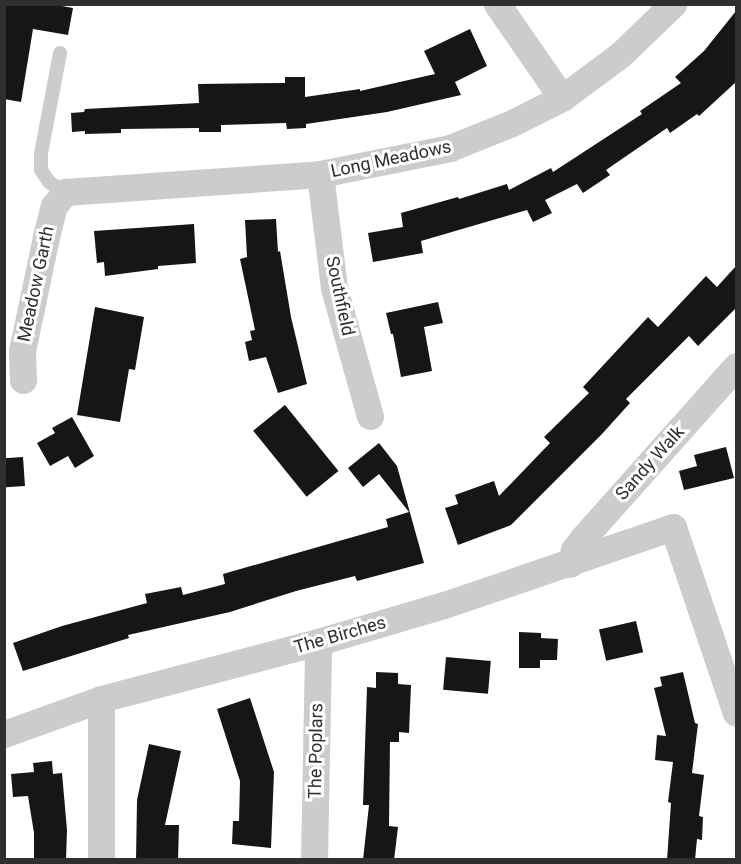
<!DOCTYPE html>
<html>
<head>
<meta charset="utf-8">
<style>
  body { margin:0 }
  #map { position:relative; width:741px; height:864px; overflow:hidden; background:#fff; font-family:Roboto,sans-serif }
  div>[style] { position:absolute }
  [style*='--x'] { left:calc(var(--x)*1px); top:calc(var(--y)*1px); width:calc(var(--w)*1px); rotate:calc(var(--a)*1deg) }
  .building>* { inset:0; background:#161616; transform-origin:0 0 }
  .service>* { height:14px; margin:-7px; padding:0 7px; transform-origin:7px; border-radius:7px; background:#ccc }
  .minor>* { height:27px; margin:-13.5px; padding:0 13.5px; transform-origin:13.5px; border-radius:13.5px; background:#ccc }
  span { translate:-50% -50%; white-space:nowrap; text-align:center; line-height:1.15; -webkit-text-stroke:6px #fff; paint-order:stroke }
  .street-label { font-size:18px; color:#2f2f2f }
  .frame { position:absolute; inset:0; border:6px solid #2f2f2f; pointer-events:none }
</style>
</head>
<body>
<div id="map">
  <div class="building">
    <div style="clip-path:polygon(4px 4px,51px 4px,73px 8px,68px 35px,33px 29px,21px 102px,4px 99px)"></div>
    <div style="clip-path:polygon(736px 11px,736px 82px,699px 116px,697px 114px,670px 133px,667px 128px,606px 170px,610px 175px,583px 193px,577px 184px,545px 200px,552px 213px,533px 222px,527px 210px,421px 241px,423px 253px,373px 262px,368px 233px,403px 227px,401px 213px,458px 197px,459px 199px,507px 184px,509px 190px,551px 168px,553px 172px,642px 114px,640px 111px,681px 83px,675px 77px,704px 51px)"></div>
    <div style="clip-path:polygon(470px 29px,487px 66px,455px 82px,461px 95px,387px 112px,306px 124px,306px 128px,287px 129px,286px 123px,221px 125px,221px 132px,199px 132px,199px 128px,121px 129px,121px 133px,85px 134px,85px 131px,72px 132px,71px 113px,84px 112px,85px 109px,199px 103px,198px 84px,285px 83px,285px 77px,305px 77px,305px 97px,360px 89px,360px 91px,435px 74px,424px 51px)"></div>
    <div style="clip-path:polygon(276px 219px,278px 252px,280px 251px,291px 317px,307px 384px,278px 393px,266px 357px,249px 361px,245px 342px,252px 340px,250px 331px,255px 330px,240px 259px,247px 257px,245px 220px)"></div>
    <div style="clip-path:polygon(194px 224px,196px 263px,158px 266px,158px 269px,105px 276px,104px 262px,97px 263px,94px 231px)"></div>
    <div style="clip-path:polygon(736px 266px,736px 308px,698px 346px,689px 336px,626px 399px,630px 403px,602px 434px,511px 525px,458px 545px,445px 508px,458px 504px,455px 495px,494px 481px,499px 496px,550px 443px,544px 437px,589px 393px,583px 387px,648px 317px,658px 327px,706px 276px,717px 287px)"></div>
    <div style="clip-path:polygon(438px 302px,443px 323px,424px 327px,432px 371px,401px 377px,393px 334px,391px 334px,386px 313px)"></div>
    <div style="clip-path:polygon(95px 307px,144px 317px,135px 370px,129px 369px,120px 422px,77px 415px)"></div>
    <div style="left:285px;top:405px;width:85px;height:41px;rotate:51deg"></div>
    <div style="clip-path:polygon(72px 417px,94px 456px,75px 468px,68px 456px,50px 466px,37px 443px,55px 433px,52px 428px)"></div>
    <div style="clip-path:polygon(379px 443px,397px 466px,424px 563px,357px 581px,355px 576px,296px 591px,230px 612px,128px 635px,129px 638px,23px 671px,13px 643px,62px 626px,147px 603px,145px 594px,181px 587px,183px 595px,225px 584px,223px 574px,388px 527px,386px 519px,409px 512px,379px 474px,363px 487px,348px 468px)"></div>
    <div style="clip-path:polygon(726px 447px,734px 478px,684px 490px,679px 471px,697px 466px,694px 455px)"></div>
    <div style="left:23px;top:457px;width:29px;height:19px;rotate:86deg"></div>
    <div style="left:636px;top:621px;width:32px;height:38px;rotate:77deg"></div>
    <div style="clip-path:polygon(519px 632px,541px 633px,541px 638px,558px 639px,557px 660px,540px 660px,540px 668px,519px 668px)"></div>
    <div style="left:446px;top:657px;width:45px;height:33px;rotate:5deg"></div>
    <div style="clip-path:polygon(376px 672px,398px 673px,398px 684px,411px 685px,409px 733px,399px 732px,399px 742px,390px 742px,389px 826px,398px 827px,394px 860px,363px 860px,369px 805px,363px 805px,367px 687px,376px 688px)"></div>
    <div style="clip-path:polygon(683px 672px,695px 723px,698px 724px,692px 773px,704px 775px,699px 816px,703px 817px,702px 840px,697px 839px,695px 860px,667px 860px,671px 803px,668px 802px,673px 762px,655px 760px,657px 735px,666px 736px,654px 688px,662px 686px,660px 677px)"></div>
    <div style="clip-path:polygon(250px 698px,274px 772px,271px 848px,232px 844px,233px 821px,239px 821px,240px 781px,217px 709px)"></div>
    <div style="clip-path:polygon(149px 744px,181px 751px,165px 825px,179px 825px,178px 860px,136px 860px,137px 800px)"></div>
    <div style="clip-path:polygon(52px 761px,53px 774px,62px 773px,67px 830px,66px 860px,34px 860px,34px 833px,28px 796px,13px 797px,11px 774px,34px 772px,33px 763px)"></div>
  </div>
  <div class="service">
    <div style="--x:60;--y:53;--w:103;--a:100.7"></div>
    <div style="--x:41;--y:154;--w:16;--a:90"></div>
    <div style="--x:41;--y:170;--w:14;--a:56"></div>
    <div style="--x:49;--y:182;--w:19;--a:32"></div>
  </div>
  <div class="minor">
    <div style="--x:497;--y:4;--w:114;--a:55.3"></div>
    <div style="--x:320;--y:174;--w:115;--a:83"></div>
    <div style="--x:334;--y:288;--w:133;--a:74.3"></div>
    <div style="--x:23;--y:380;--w:29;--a:-92"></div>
    <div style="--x:22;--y:351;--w:116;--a:-78.1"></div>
    <div style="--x:46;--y:237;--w:32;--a:-76"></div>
    <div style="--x:54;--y:206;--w:18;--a:-52"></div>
    <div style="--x:65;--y:192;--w:256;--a:-4"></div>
    <div style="--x:320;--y:174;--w:133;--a:-11.3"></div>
    <div style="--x:450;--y:148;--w:67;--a:-22"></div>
    <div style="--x:512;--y:123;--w:56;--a:-26.6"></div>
    <div style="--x:562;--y:98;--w:72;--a:-36.6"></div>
    <div style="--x:620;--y:55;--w:74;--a:-43.9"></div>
    <div style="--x:570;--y:564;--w:15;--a:-74"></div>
    <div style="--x:574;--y:550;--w:15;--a:-53"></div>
    <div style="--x:583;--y:538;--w:230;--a:-48.3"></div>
    <div style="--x:4;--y:734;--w:103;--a:-19.8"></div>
    <div style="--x:101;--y:699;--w:224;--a:-14.7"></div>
    <div style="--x:318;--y:642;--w:131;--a:-16.4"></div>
    <div style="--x:444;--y:605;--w:242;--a:-18.8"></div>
    <div style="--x:673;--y:527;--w:196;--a:71.3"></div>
    <div style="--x:101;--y:860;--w:161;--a:-90"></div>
    <div style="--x:314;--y:860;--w:218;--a:-88.9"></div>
  </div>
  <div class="street-label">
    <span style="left:391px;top:159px;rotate:-12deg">Long Meadows</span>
    <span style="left:36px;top:284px;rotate:-78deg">Meadow Garth</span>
    <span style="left:340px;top:296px;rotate:78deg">Southfield</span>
    <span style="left:650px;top:463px;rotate:-48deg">Sandy Walk</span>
    <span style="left:340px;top:635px;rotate:-16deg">The Birches</span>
    <span style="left:316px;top:751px;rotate:-89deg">The Poplars</span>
  </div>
  <div class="frame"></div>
</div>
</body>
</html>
